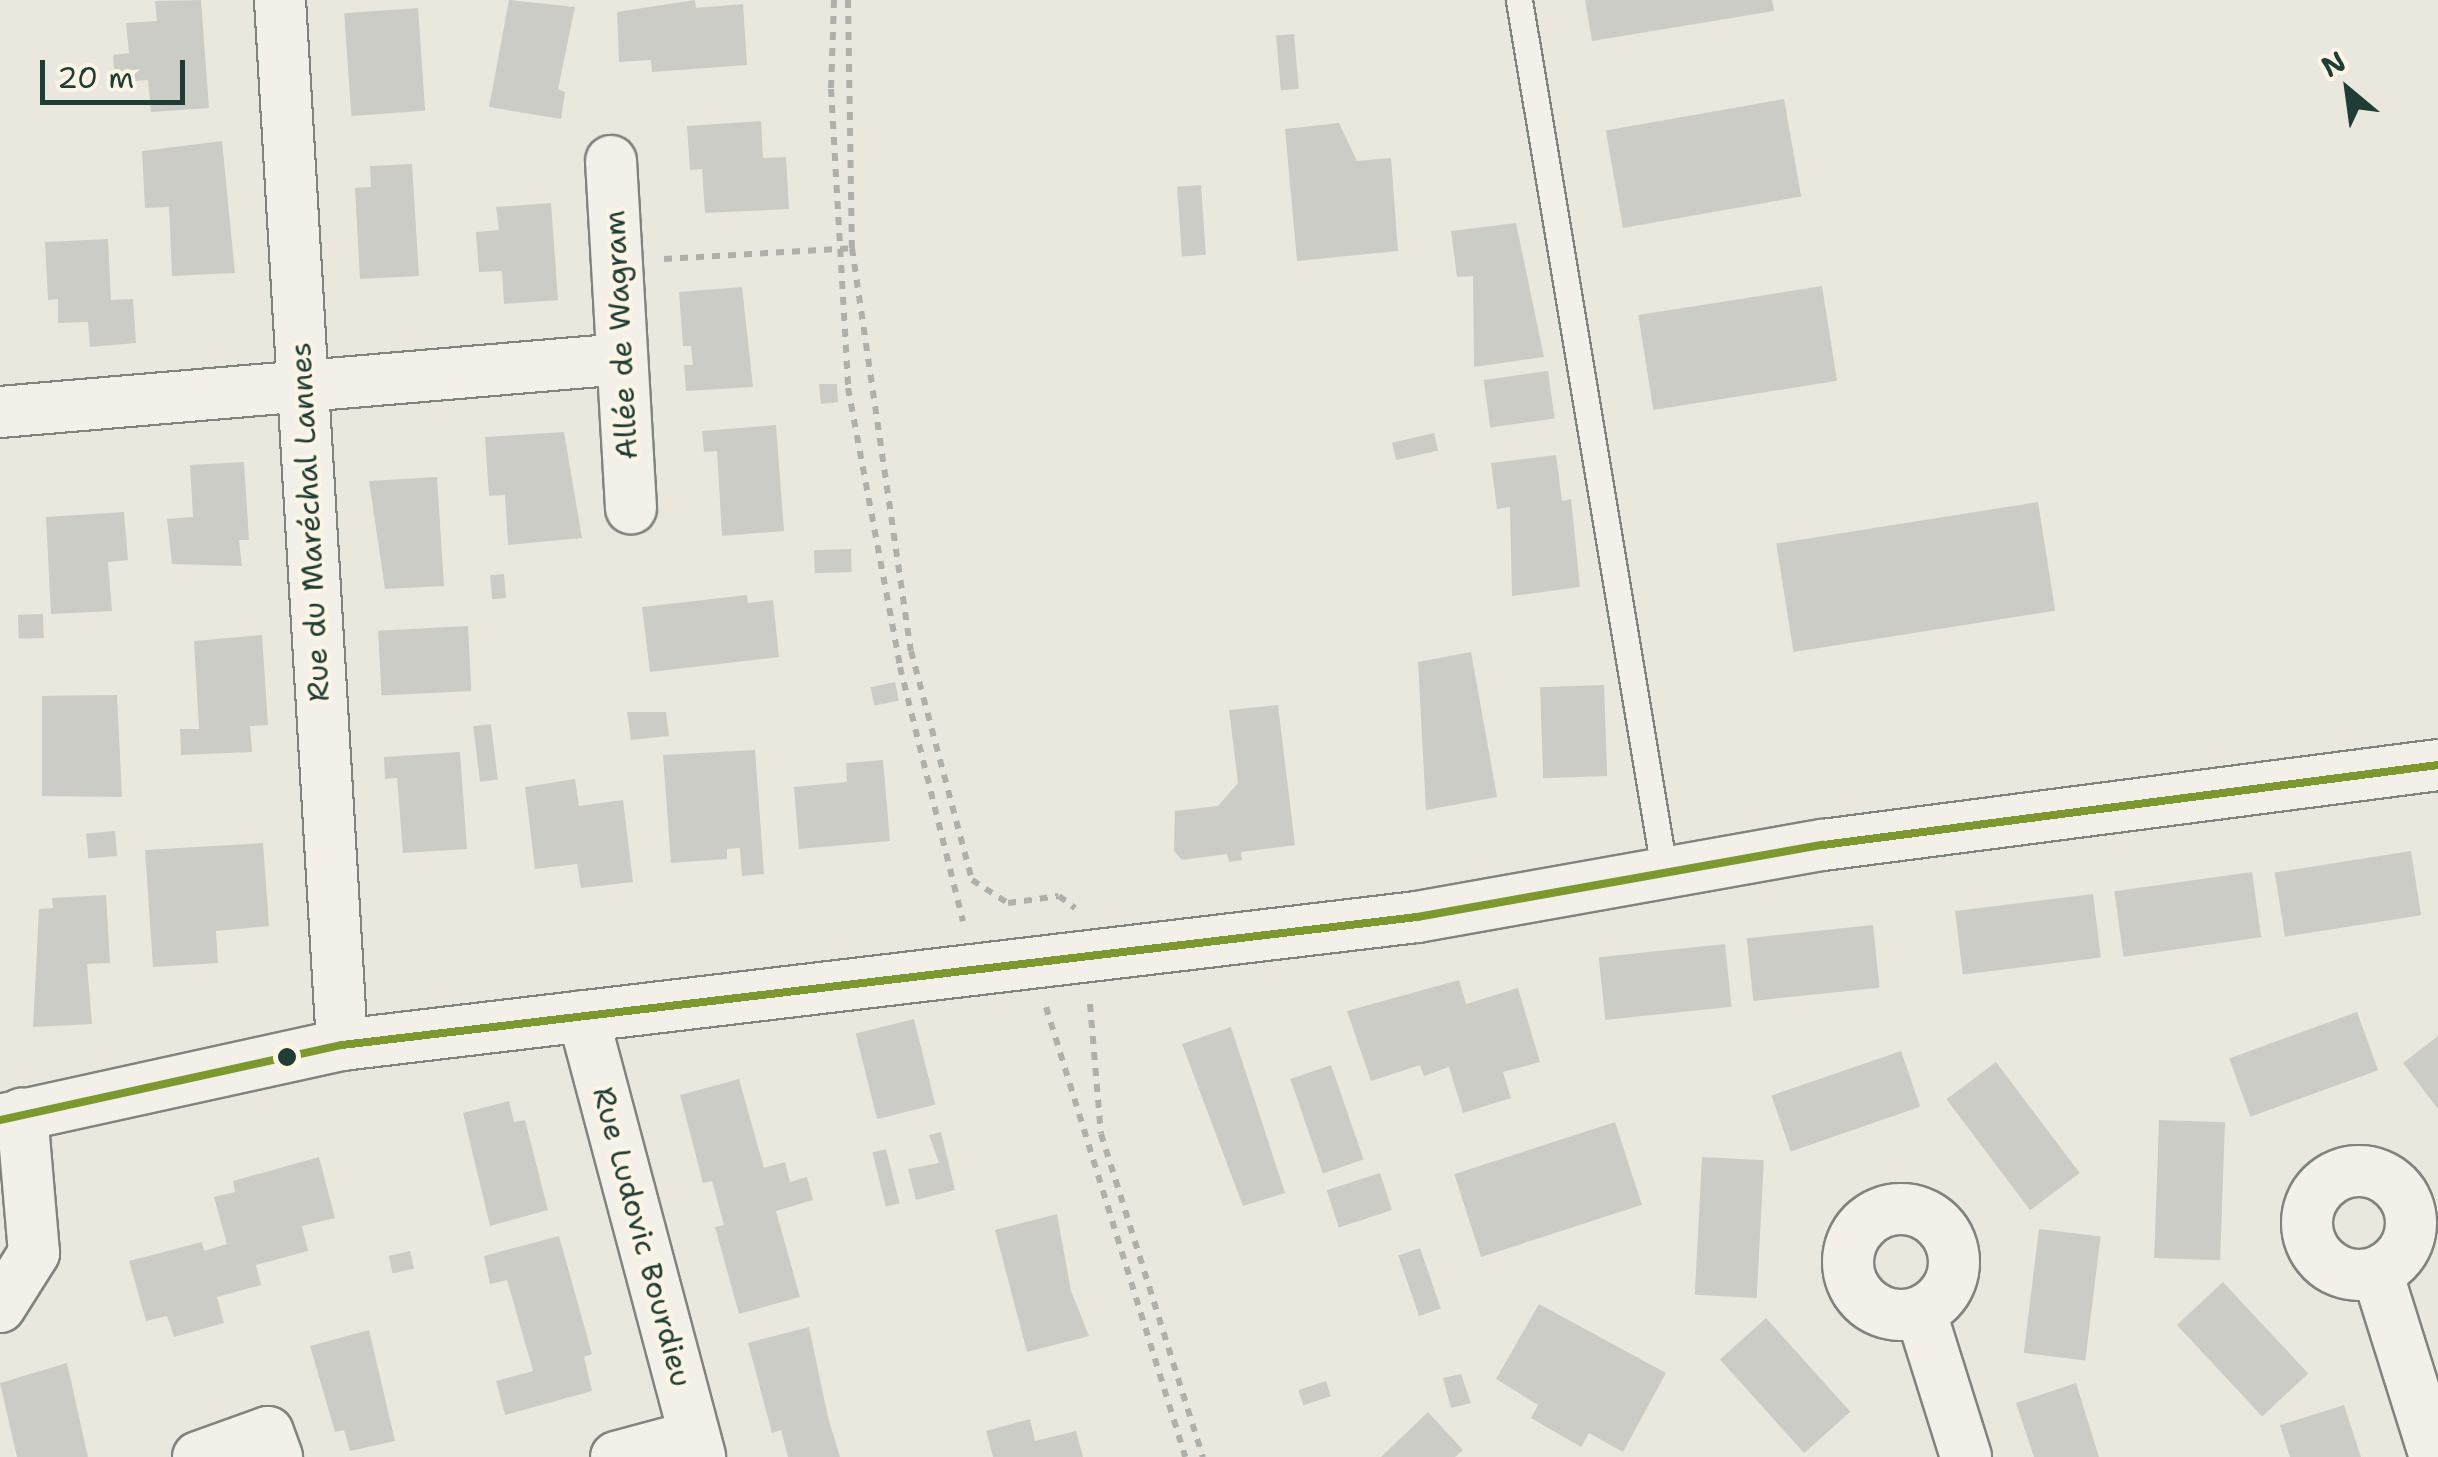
<!DOCTYPE html>
<html>
<head>
<meta charset="utf-8">
<style>
  body { margin:0 }
  #map { position:relative; width:2438px; height:1457px; overflow:hidden; background:#eae7df; font-family:"Shantell Sans",sans-serif }
  div>[style] { position:absolute }
  [style*='--x'] { left:calc(var(--x)*1px); top:calc(var(--y)*1px); width:calc(var(--w)*1px); rotate:calc(var(--a)*1deg) }
  .building>* { inset:0; background:#ccccc6; transform-origin:0 0 }
  .path>* { height:6px; margin-top:-3px; transform-origin:0; background:repeating-linear-gradient(90deg,#aeb1ab 0 8px,transparent 0 16px) }
  .roads { filter:drop-shadow(2px 0 #80847f) drop-shadow(-2px 0 #80847f) drop-shadow(0 2px #80847f) drop-shadow(0 -2px #80847f) }
  .lane>* { height:25px; margin:-12.5px; padding:0 12.5px; transform-origin:12.5px; border-radius:12.5px; background:#f3f0ea }
  .street>* { height:50px; margin:-25px; padding:0 25px; transform-origin:25px; border-radius:25px; background:#f3f0ea }
  .street>.ring { margin:-25px; padding:0; box-sizing:content-box; background:none; border:50px solid #f3f0ea; border-radius:50% }
  .bus-1>* { height:8px; margin:-4px; padding:0 4px; transform-origin:4px; border-radius:4px; background:#7c982e }
  .dots>* { width:28px; height:28px; translate:-50% -50%; box-sizing:border-box; border:5px solid #fcf5e5; border-radius:50% }
  span { translate:-50% -50%; white-space:nowrap; text-align:center; line-height:1.15; -webkit-text-stroke:8px #fcf5e5; paint-order:stroke }
  .street-label { font-size:30px; color:#1f3d34 }
  .north { position:absolute; left:2298px; top:40px; width:100px; height:100px; -webkit-text-stroke:8px #fcf5e5; paint-order:stroke; rotate:331deg; font-size:28px; font-weight:700; line-height:40px; text-align:center; color:#1f3d34 }
  .north::after { content:''; display:block; margin:auto; width:35px; height:45px; background:#1f3d34; clip-path:polygon(50% 0,100% 100%,50% 72%,0 100%) }
  .scale { position:absolute; left:40px; top:60px; width:145px; height:45px; box-sizing:border-box; border:5px solid #1f3d34; border-top:0; padding-left:12px; font-size:30px; line-height:35px; white-space:nowrap; color:#1f3d34; -webkit-text-stroke:8px #fcf5e5; paint-order:stroke }
</style>
</head>
<body>
<div id="map">
  <div class="building">
    <div style="clip-path:polygon(201px 0,209px 108px,151px 112px,148px 80px,115px 83px,113px 55px,129px 53px,126px 23px,157px 21px,155px 1px)"></div>
    <div style="clip-path:polygon(509px 0,575px 7px,558px 89px,565px 92px,561px 119px,489px 107px)"></div>
    <div style="clip-path:polygon(695px 0,696px 8px,743px 4px,747px 65px,652px 72px,651px 60px,619px 62px,617px 12px)"></div>
    <div style="clip-path:polygon(1585px 0,1772px 0,1774px 11px,1592px 41px)"></div>
    <div style="left:418px;top:8px;width:103px;height:74px;rotate:86deg"></div>
    <div style="left:1294px;top:34px;width:55px;height:18px;rotate:85deg"></div>
    <div style="left:1784px;top:99px;width:99px;height:181px;rotate:80deg"></div>
    <div style="clip-path:polygon(761px 121px,763px 158px,786px 157px,789px 209px,705px 213px,702px 169px,690px 170px,687px 126px)"></div>
    <div style="clip-path:polygon(1339px 123px,1357px 161px,1391px 158px,1398px 251px,1297px 261px,1285px 129px)"></div>
    <div style="clip-path:polygon(222px 141px,235px 273px,172px 276px,169px 207px,145px 208px,142px 151px)"></div>
    <div style="clip-path:polygon(412px 164px,419px 276px,360px 279px,355px 188px,371px 187px,370px 166px)"></div>
    <div style="left:1201px;top:185px;width:70px;height:24px;rotate:86deg"></div>
    <div style="clip-path:polygon(551px 203px,558px 300px,504px 304px,502px 271px,479px 272px,476px 232px,499px 230px,496px 207px)"></div>
    <div style="clip-path:polygon(1516px 223px,1544px 357px,1474px 367px,1473px 276px,1457px 277px,1451px 231px)"></div>
    <div style="clip-path:polygon(108px 239px,111px 300px,133px 299px,136px 343px,90px 347px,88px 322px,58px 323px,58px 299px,48px 300px,45px 242px)"></div>
    <div style="left:1822px;top:286px;width:96px;height:186px;rotate:81deg"></div>
    <div style="clip-path:polygon(742px 287px,753px 387px,686px 391px,684px 365px,693px 365px,691px 346px,683px 346px,679px 292px)"></div>
    <div style="left:1548px;top:371px;width:48px;height:65px;rotate:82deg"></div>
    <div style="clip-path:polygon(819px 384px,837px 384px,838px 402px,821px 404px)"></div>
    <div style="clip-path:polygon(776px 425px,784px 531px,722px 536px,717px 451px,704px 452px,702px 431px)"></div>
    <div style="clip-path:polygon(564px 432px,582px 538px,508px 545px,505px 495px,489px 496px,485px 437px)"></div>
    <div style="left:1434px;top:433px;width:18px;height:43px;rotate:77deg"></div>
    <div style="clip-path:polygon(1556px 455px,1562px 501px,1571px 499px,1580px 587px,1512px 596px,1510px 507px,1497px 509px,1491px 463px)"></div>
    <div style="clip-path:polygon(244px 462px,249px 540px,239px 540px,242px 566px,172px 564px,167px 519px,193px 517px,190px 465px)"></div>
    <div style="clip-path:polygon(437px 477px,444px 586px,385px 589px,369px 481px)"></div>
    <div style="left:2038px;top:502px;width:110px;height:265px;rotate:81deg"></div>
    <div style="clip-path:polygon(124px 512px,128px 560px,108px 562px,112px 611px,51px 614px,46px 517px)"></div>
    <div style="left:851px;top:549px;width:23px;height:37px;rotate:88deg"></div>
    <div style="left:504px;top:574px;width:24px;height:14px;rotate:85deg"></div>
    <div style="clip-path:polygon(747px 595px,748px 603px,773px 600px,779px 657px,650px 672px,642px 607px)"></div>
    <div style="left:43px;top:614px;width:24px;height:25px;rotate:88deg"></div>
    <div style="left:468px;top:626px;width:65px;height:90px;rotate:87deg"></div>
    <div style="clip-path:polygon(262px 635px,268px 725px,250px 726px,252px 752px,181px 755px,180px 729px,199px 729px,194px 641px)"></div>
    <div style="clip-path:polygon(1471px 652px,1497px 797px,1426px 810px,1418px 662px)"></div>
    <div style="left:895px;top:682px;width:19px;height:25px;rotate:78deg"></div>
    <div style="left:1604px;top:685px;width:91px;height:64px;rotate:88deg"></div>
    <div style="clip-path:polygon(102px 695px,117px 695px,122px 797px,42px 796px,42px 696px)"></div>
    <div style="clip-path:polygon(1278px 705px,1295px 845px,1241px 852px,1242px 860px,1229px 862px,1227px 854px,1182px 860px,1174px 851px,1175px 811px,1218px 806px,1238px 783px,1229px 710px)"></div>
    <div style="clip-path:polygon(627px 712px,666px 712px,669px 736px,631px 740px)"></div>
    <div style="left:491px;top:724px;width:56px;height:18px;rotate:83deg"></div>
    <div style="clip-path:polygon(755px 750px,764px 874px,742px 876px,740px 848px,727px 849px,727px 859px,671px 863px,663px 755px)"></div>
    <div style="clip-path:polygon(460px 752px,467px 849px,403px 853px,397px 778px,385px 779px,384px 757px)"></div>
    <div style="clip-path:polygon(883px 760px,890px 841px,799px 849px,794px 787px,847px 782px,846px 763px)"></div>
    <div style="clip-path:polygon(575px 779px,579px 806px,623px 800px,633px 882px,581px 888px,577px 864px,535px 869px,525px 787px)"></div>
    <div style="left:115px;top:831px;width:25px;height:29px;rotate:85deg"></div>
    <div style="clip-path:polygon(263px 843px,269px 926px,216px 931px,218px 963px,153px 967px,145px 850px)"></div>
    <div style="left:2411px;top:851px;width:65px;height:138px;rotate:81deg"></div>
    <div style="left:2252px;top:872px;width:66px;height:139px;rotate:82deg"></div>
    <div style="left:2093px;top:894px;width:64px;height:139px;rotate:83deg"></div>
    <div style="clip-path:polygon(106px 895px,110px 963px,87px 964px,92px 1024px,33px 1027px,39px 909px,53px 908px,52px 898px)"></div>
    <div style="left:1873px;top:925px;width:63px;height:127px;rotate:84deg"></div>
    <div style="left:1725px;top:944px;width:63px;height:127px;rotate:84deg"></div>
    <div style="clip-path:polygon(1459px 980px,1466px 1004px,1518px 988px,1540px 1062px,1503px 1072px,1511px 1098px,1463px 1113px,1449px 1067px,1424px 1076px,1420px 1065px,1371px 1081px,1347px 1011px)"></div>
    <div style="left:2357px;top:1012px;width:62px;height:136px;rotate:70deg"></div>
    <div style="left:914px;top:1019px;width:88px;height:60px;rotate:76deg"></div>
    <div style="clip-path:polygon(1231px 1027px,1285px 1193px,1243px 1206px,1182px 1044px)"></div>
    <div style="clip-path:polygon(2438px 1036px,2438px 1109px,2403px 1063px)"></div>
    <div style="left:1901px;top:1051px;width:59px;height:137px;rotate:71deg"></div>
    <div style="left:1996px;top:1062px;width:139px;height:62px;rotate:53deg"></div>
    <div style="left:1331px;top:1065px;width:100px;height:43px;rotate:71deg"></div>
    <div style="clip-path:polygon(739px 1079px,764px 1168px,785px 1162px,790px 1182px,807px 1177px,813px 1200px,776px 1211px,800px 1297px,739px 1314px,715px 1227px,724px 1225px,712px 1181px,703px 1183px,680px 1095px)"></div>
    <div style="clip-path:polygon(509px 1101px,514px 1122px,525px 1120px,548px 1210px,490px 1226px,463px 1113px)"></div>
    <div style="left:2159px;top:1120px;width:66px;height:138px;rotate:2deg"></div>
    <div style="left:1615px;top:1122px;width:87px;height:169px;rotate:72deg"></div>
    <div style="clip-path:polygon(941px 1132px,955px 1190px,916px 1200px,908px 1169px,939px 1163px,929px 1135px)"></div>
    <div style="left:886px;top:1149px;width:56px;height:14px;rotate:76deg"></div>
    <div style="clip-path:polygon(319px 1157px,335px 1218px,302px 1226px,308px 1251px,256px 1265px,261px 1285px,217px 1297px,224px 1323px,174px 1337px,167px 1316px,146px 1321px,129px 1261px,202px 1242px,204px 1251px,227px 1244px,214px 1197px,235px 1192px,233px 1181px)"></div>
    <div style="left:1702px;top:1157px;width:62px;height:138px;rotate:3deg"></div>
    <div style="left:1380px;top:1173px;width:39px;height:56px;rotate:72deg"></div>
    <div style="clip-path:polygon(1057px 1214px,1071px 1291px,1089px 1336px,1027px 1352px,995px 1230px)"></div>
    <div style="left:2039px;top:1229px;width:62px;height:125px;rotate:7deg"></div>
    <div style="clip-path:polygon(559px 1236px,592px 1354px,584px 1357px,592px 1391px,505px 1415px,496px 1381px,533px 1371px,507px 1280px,490px 1284px,484px 1256px)"></div>
    <div style="left:1420px;top:1248px;width:64px;height:23px;rotate:71deg"></div>
    <div style="left:410px;top:1251px;width:18px;height:22px;rotate:77deg"></div>
    <div style="left:2223px;top:1282px;width:125px;height:63px;rotate:47deg"></div>
    <div style="clip-path:polygon(1539px 1304px,1666px 1373px,1623px 1452px,1589px 1433px,1581px 1447px,1531px 1418px,1538px 1405px,1496px 1379px)"></div>
    <div style="left:1766px;top:1318px;width:126px;height:62px;rotate:48deg"></div>
    <div style="clip-path:polygon(809px 1327px,828px 1417px,840px 1457px,788px 1457px,781px 1430px,772px 1433px,748px 1343px)"></div>
    <div style="clip-path:polygon(369px 1330px,395px 1441px,350px 1451px,344px 1430px,335px 1432px,310px 1346px)"></div>
    <div style="clip-path:polygon(67px 1363px,88px 1457px,17px 1457px,0 1383px)"></div>
    <div style="clip-path:polygon(1461px 1374px,1471px 1403px,1451px 1408px,1443px 1378px)"></div>
    <div style="left:1326px;top:1381px;width:16px;height:29px;rotate:72deg"></div>
    <div style="clip-path:polygon(2076px 1383px,2099px 1457px,2034px 1457px,2016px 1403px)"></div>
    <div style="clip-path:polygon(2344px 1405px,2361px 1457px,2290px 1457px,2280px 1425px)"></div>
    <div style="clip-path:polygon(1428px 1412px,1463px 1450px,1455px 1457px,1381px 1457px)"></div>
    <div style="clip-path:polygon(1030px 1419px,1035px 1441px,1076px 1431px,1083px 1457px,993px 1457px,986px 1431px)"></div>
  </div>
  <div class="path">
    <div style="--x:834;--y:0;--w:89;--a:91.9"></div>
    <div style="--x:831;--y:89;--w:299;--a:86.7"></div>
    <div style="--x:848;--y:388;--w:284;--a:79.4"></div>
    <div style="--x:900;--y:667;--w:262;--a:76.1"></div>
    <div style="--x:848;--y:0;--w:248;--a:89.1"></div>
    <div style="--x:852;--y:248;--w:407;--a:81.7"></div>
    <div style="--x:911;--y:651;--w:237;--a:75.1"></div>
    <div style="--x:972;--y:880;--w:43;--a:32.6"></div>
    <div style="--x:1008;--y:903;--w:51;--a:-7.8"></div>
    <div style="--x:1059;--y:896;--w:20;--a:37"></div>
    <div style="--x:664;--y:259;--w:188;--a:-3.3"></div>
    <div style="--x:1090;--y:1004;--w:130;--a:85.2"></div>
    <div style="--x:1101;--y:1134;--w:339;--a:72.5"></div>
    <div style="--x:1046;--y:1007;--w:471;--a:72.8"></div>
  </div>
  <div class="roads">
    <div class="lane">
      <div style="--x:1519;--y:0;--w:881;--a:80.53"></div>
    </div>
    <div class="street">
      <div style="--x:280;--y:0;--w:1047;--a:86.6"></div>
      <div style="--x:611;--y:161;--w:348;--a:86.7"></div>
      <div style="--x:0;--y:412;--w:624;--a:-4.87"></div>
      <div style="--x:583;--y:1016;--w:456;--a:75.1"></div>
      <div style="--x:0;--y:1120;--w:350;--a:-12.4"></div>
      <div style="--x:342;--y:1045;--w:1083;--a:-6.79"></div>
      <div style="--x:1417;--y:917;--w:412;--a:-10.1"></div>
      <div style="--x:1823;--y:845;--w:620;--a:-7.41"></div>
      <div class="ring" style="left:2307px;top:1171px;width:54px;height:54px"></div>
      <div class="ring" style="left:1848px;top:1209px;width:56px;height:56px"></div>
      <div style="--x:2377;--y:1272;--w:194;--a:72.6"></div>
      <div style="--x:0;--y:1307;--w:64;--a:-57.8"></div>
      <div style="--x:34;--y:1253;--w:140;--a:-94.9"></div>
      <div style="--x:1921;--y:1313;--w:151;--a:72.6"></div>
      <div style="--x:198;--y:1457;--w:74;--a:-19.7"></div>
      <div style="--x:268;--y:1432;--w:27;--a:70"></div>
      <div style="--x:616;--y:1457;--w:81;--a:-15.1"></div>
    </div>
  </div>
  <div class="bus-1">
    <div style="--x:0;--y:1120;--w:350;--a:-12.4"></div>
    <div style="--x:342;--y:1045;--w:1083;--a:-6.79"></div>
    <div style="--x:1417;--y:917;--w:412;--a:-10.1"></div>
    <div style="--x:1823;--y:845;--w:620;--a:-7.41"></div>
  </div>
  <div class="dots">
    <div style="left:287px;top:1057px;background:#1f3d34"></div>
  </div>
  <div class="street-label">
    <span style="left:621px;top:335px;rotate:-93deg">Allée de Wagram</span>
    <span style="left:310px;top:522px;rotate:-93deg">Rue du Maréchal Lannes</span>
    <span style="left:642px;top:1237px;rotate:75deg">Rue Ludovic Bourdieu</span>
  </div>
  <div class="north">N</div>
  <div class="scale">20 m</div>
</div>
</body>
</html>
